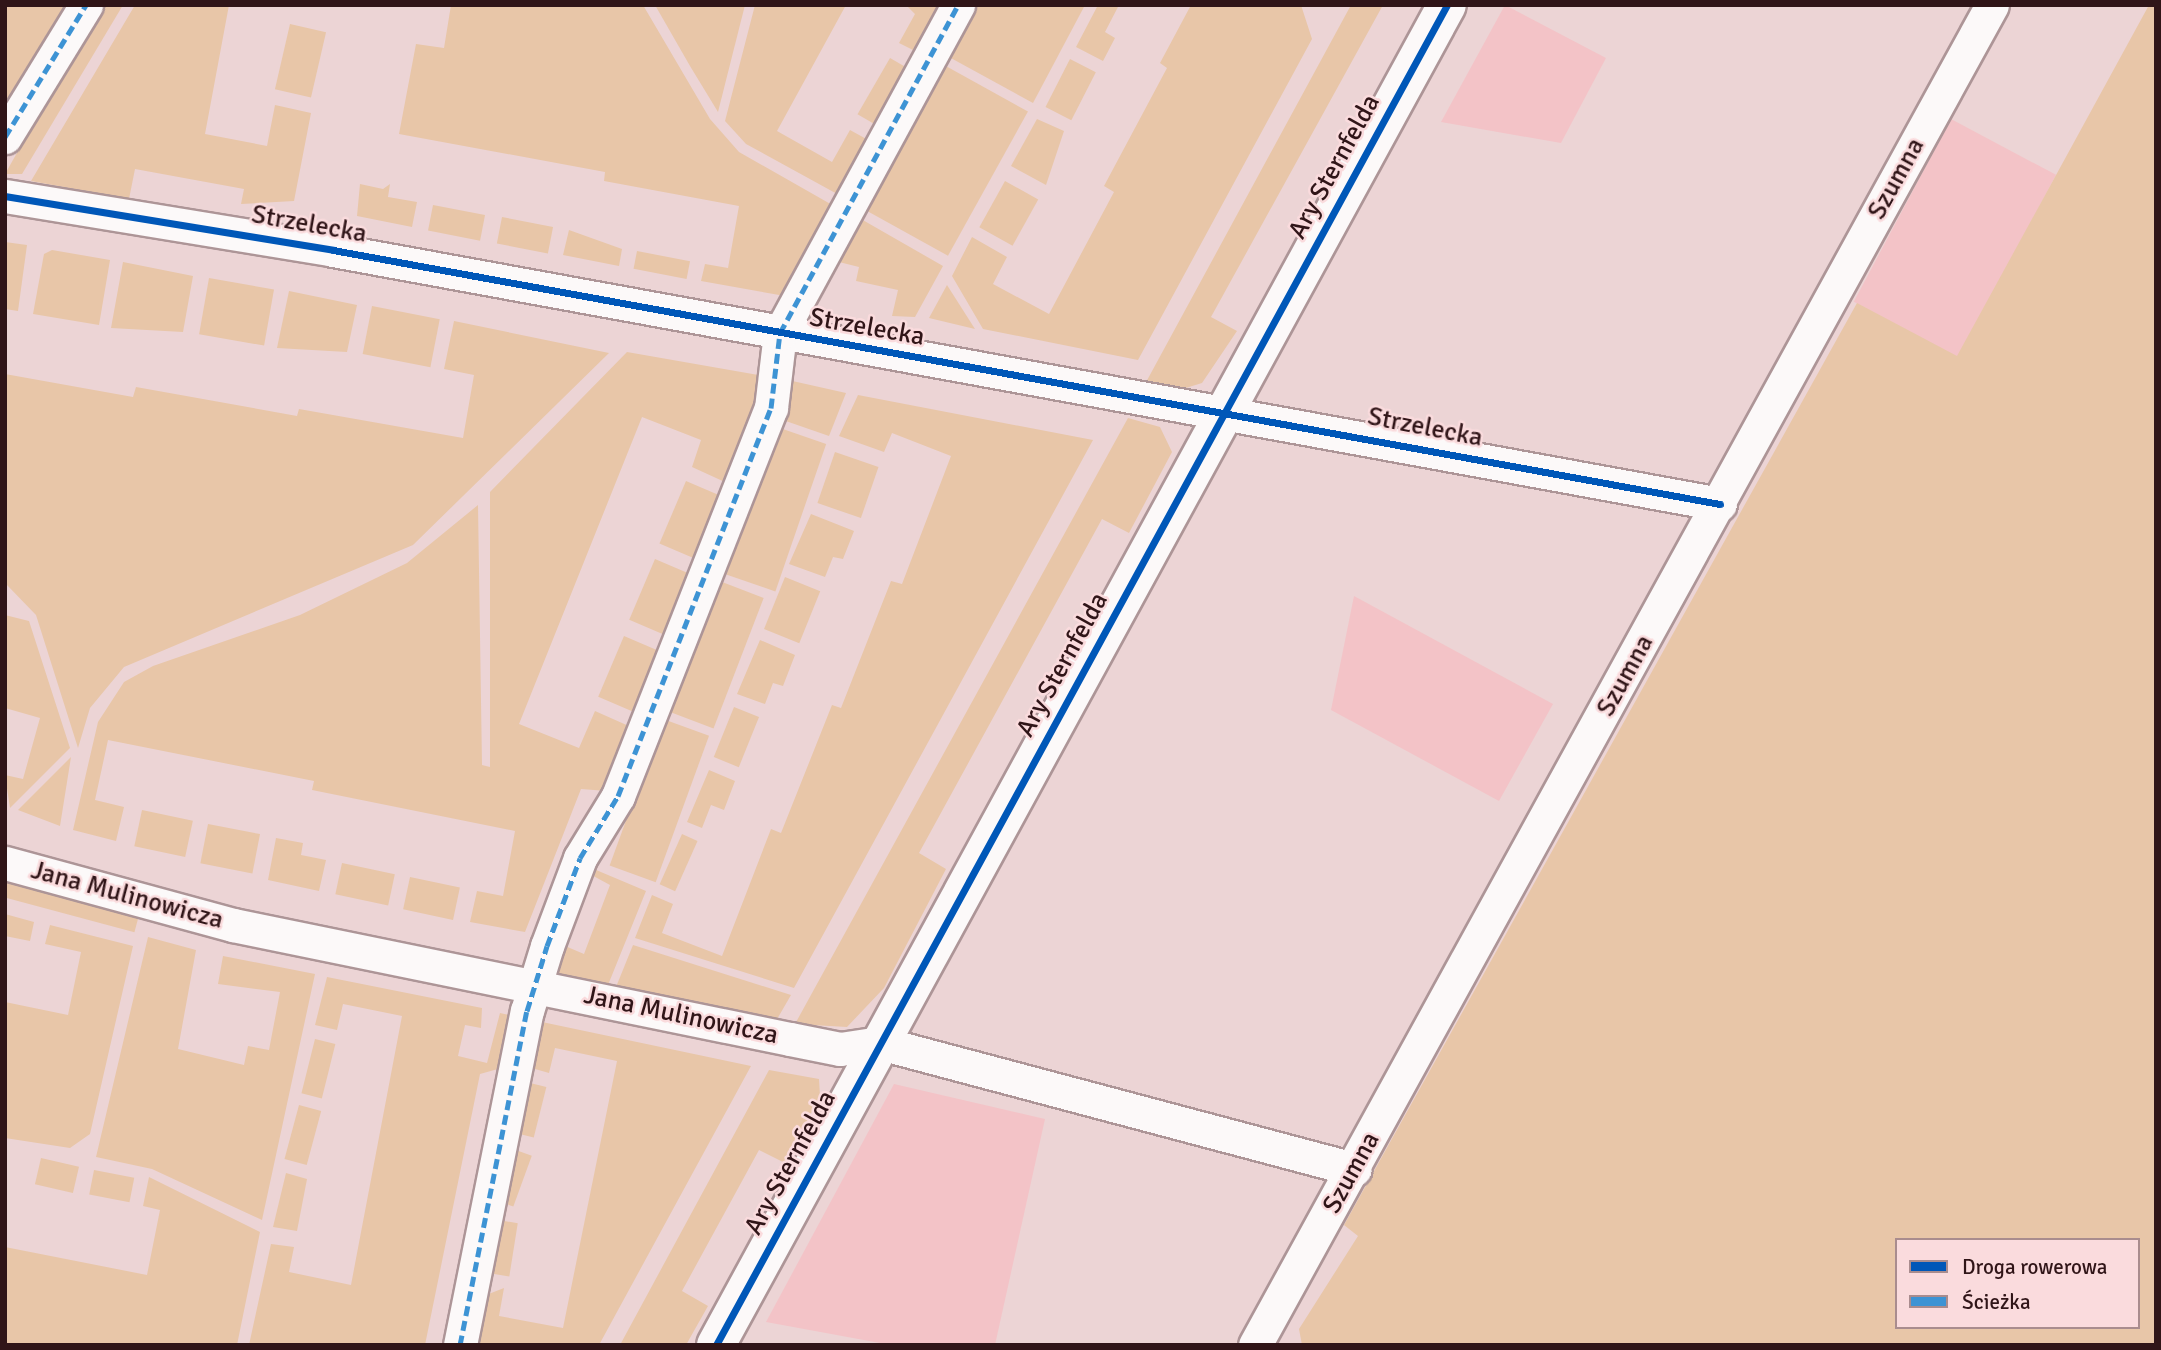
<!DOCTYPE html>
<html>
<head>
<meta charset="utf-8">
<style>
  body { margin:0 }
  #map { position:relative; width:2161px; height:1350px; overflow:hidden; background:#ecd4d5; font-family:Signika,sans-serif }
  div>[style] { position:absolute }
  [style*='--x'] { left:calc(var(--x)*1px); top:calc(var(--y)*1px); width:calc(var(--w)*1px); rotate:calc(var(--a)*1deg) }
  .built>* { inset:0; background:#f3c3c7; transform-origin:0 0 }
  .green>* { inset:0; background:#e8c6a8; transform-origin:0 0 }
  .roads { filter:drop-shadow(2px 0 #ad9597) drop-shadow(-2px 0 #ad9597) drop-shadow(0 2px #ad9597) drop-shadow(0 -2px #ad9597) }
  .minor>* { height:33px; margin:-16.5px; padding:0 16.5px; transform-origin:16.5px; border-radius:16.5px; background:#fcf9f9 }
  .tertiary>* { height:38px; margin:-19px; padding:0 19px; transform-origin:19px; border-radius:19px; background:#fcf9f9 }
  .quiet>* { height:5px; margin-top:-2.5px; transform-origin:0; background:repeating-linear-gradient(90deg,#3d93d4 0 10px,transparent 0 15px) }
  .cycleway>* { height:7px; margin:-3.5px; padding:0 3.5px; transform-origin:3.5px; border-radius:3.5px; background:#0057b8 }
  span { translate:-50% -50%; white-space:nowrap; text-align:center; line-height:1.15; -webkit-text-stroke:5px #fadbdd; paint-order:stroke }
  .street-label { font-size:26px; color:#301518 }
  .frame { position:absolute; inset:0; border:7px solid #301518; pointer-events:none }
  .legend { position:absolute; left:1895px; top:1238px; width:245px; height:91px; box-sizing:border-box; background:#fadbdd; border:2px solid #a98c8e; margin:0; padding:9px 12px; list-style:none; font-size:21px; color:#301518 }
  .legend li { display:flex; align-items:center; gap:14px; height:35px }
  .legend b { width:35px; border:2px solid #a98c8e }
</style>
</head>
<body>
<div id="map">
  <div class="built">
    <div style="clip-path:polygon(1505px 5px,1606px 58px,1561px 143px,1441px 122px)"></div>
    <div style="left:1951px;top:119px;width:119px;height:207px;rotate:28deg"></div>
    <div style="clip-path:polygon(1354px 596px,1553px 704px,1499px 801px,1331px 710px)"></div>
    <div style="clip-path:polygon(894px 1084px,1045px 1119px,995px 1345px,891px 1345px,766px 1322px)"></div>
  </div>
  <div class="green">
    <div style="clip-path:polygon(5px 5px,73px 5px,5px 118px)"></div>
    <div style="clip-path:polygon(101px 5px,123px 5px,22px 174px,5px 174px)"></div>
    <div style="clip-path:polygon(135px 5px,229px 5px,205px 134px,267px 146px,275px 105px,311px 113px,294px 201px,241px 204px,244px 189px,135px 169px,129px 199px,31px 181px)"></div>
    <div style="clip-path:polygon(451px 5px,643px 5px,710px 119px,739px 152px,834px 206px,785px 296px,701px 281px,705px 264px,728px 268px,739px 206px,604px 181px,605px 172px,399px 134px,416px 44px,444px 48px)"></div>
    <div style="clip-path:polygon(655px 5px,745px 5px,718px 112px,690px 66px)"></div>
    <div style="clip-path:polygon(755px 5px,846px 5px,777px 131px,832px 162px,850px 130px,870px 141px,839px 195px,746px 144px,725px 121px)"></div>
    <div style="clip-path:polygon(906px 5px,941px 5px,917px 52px,899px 43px,915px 14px)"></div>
    <div style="clip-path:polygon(976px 5px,1085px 5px,1033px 103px,949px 57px)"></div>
    <div style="clip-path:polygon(1098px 5px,1119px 5px,1105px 32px,1115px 38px,1103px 61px,1076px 47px)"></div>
    <div style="clip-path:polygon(1191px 5px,1301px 5px,1312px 39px,1138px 360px,983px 329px,952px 276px,972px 237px,1007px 257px,993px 284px,1049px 314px,1114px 192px,1104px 186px,1167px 68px,1160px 63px)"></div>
    <div style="clip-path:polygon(1351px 5px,1383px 5px,1211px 317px,1237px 331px,1202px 383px,1176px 391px,1145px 384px)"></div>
    <div style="clip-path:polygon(evenodd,2149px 5px,2156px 5px,2156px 1345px,1302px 1345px,1299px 1329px,1358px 1236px,1344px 1225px,1857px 303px,1957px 356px,2149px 5px,1897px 1240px,2138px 1240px,2138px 1327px,1897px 1327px,1897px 1240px)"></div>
    <div style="left:290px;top:24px;width:37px;height:67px;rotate:13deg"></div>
    <div style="left:890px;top:58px;width:20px;height:65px;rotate:30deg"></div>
    <div style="left:1070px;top:59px;width:29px;height:54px;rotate:27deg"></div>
    <div style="left:944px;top:65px;width:96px;height:165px;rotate:29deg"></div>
    <div style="clip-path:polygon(1037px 119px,1064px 131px,1046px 185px,1011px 166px)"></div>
    <div style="left:1005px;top:181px;width:38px;height:53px;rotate:29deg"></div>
    <div style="clip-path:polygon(360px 184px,383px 189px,390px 184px,388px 197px,417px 202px,412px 227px,357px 216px)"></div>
    <div style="left:433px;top:205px;width:53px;height:26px;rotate:11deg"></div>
    <div style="left:502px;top:217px;width:52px;height:27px;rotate:11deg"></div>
    <div style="clip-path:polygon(861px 219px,943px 266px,915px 317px,892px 316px,898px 290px,856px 281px,859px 267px,839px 262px)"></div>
    <div style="clip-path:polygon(569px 230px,622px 249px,619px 266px,563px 255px)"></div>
    <div style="clip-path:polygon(5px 242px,27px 245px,18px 311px,5px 309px)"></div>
    <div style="clip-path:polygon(52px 250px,110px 260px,99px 325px,33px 314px,44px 254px)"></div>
    <div style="left:637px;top:251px;width:54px;height:18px;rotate:11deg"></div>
    <div style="clip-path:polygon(123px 262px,193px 276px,183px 332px,111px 328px)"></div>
    <div style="left:209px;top:278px;width:66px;height:57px;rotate:10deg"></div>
    <div style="clip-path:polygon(947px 285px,975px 329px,929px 318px)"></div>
    <div style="clip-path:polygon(289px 291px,357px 305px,347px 352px,277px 348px)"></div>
    <div style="left:372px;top:306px;width:69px;height:49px;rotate:11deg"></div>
    <div style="clip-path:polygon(454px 321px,609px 353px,413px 545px,124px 667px,90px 708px,78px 748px,36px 615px,5px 583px,5px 374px,133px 397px,136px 387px,297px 416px,299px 409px,463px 438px,474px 375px,444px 369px)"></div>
    <div style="clip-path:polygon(627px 352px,764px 376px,763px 397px,727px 483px,692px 467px,701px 440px,642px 417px,519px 724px,579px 748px,595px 711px,631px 727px,607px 791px,581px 789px,525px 932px,470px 922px,477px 891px,503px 896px,515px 831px,312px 790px,314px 781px,108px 740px,95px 800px,124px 807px,116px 841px,73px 830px,98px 722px,124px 682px,153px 666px,300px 615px,407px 563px,478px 505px,482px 765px,490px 767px,490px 492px)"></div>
    <div style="clip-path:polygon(788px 380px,846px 393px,829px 436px,780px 419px)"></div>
    <div style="clip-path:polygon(858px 395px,1093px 440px,794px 988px,635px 938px,652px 895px,673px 904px,662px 933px,722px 956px,771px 829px,781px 833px,832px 705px,841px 708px,891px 581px,902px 584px,951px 456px,892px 433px,884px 452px,839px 436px)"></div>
    <div style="clip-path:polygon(1128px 418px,1160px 427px,1172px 452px,1129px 533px,1102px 519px,919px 853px,946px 869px,884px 988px,847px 1027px,795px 1024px)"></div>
    <div style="left:777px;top:427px;width:52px;height:156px;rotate:19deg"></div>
    <div style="left:835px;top:452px;width:46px;height:54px;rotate:19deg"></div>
    <div style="left:686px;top:481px;width:40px;height:68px;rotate:23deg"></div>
    <div style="clip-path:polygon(811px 514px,854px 531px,843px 559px,833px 557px,825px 577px,789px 564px)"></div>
    <div style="left:655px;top:559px;width:40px;height:66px;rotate:23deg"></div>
    <div style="left:785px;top:577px;width:38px;height:56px;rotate:22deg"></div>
    <div style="left:717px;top:580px;width:50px;height:140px;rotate:21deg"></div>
    <div style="clip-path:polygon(5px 615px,29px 621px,70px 748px,10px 808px,5px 775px,23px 779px,40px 718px,5px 708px)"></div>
    <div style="left:624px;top:636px;width:40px;height:66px;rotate:23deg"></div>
    <div style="clip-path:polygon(760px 640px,795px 655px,783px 686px,773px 683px,765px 704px,737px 694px)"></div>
    <div style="left:734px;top:707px;width:27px;height:54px;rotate:22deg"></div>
    <div style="left:663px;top:719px;width:49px;height:156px;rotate:20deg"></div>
    <div style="clip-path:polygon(71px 757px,60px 826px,18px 810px)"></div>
    <div style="clip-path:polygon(709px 770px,735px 781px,724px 810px,711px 805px,702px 828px,687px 822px)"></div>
    <div style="left:142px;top:810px;width:52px;height:37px;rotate:12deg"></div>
    <div style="left:208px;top:824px;width:53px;height:40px;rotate:11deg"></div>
    <div style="left:682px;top:834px;width:17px;height:55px;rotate:24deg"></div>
    <div style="clip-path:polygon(276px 838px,303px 843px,301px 855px,326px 860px,319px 891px,268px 880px)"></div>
    <div style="left:342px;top:863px;width:54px;height:32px;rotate:12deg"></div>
    <div style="clip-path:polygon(589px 867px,646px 891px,608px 985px,547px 974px,558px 943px,584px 954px,610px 885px,586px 872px)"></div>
    <div style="left:410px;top:877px;width:51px;height:33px;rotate:12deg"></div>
    <div style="left:5px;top:882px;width:138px;height:15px;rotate:15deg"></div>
    <div style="clip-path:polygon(5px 914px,34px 922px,30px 941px,5px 936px)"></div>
    <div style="clip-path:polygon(50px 925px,133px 946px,90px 1134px,70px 1148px,5px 1138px,5px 1002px,68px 1015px,81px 952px,45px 944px)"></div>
    <div style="clip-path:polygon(148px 937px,196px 950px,178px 1049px,244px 1065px,248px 1046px,269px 1050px,280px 992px,218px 984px,223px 956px,315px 974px,262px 1220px,152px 1169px,96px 1157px)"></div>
    <div style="clip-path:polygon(633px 945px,791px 995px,776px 1021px,616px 987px)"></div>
    <div style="clip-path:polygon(327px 977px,482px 1008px,481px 1028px,465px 1025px,458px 1056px,487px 1063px,500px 1013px,514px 1016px,505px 1067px,480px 1074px,425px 1345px,249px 1345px,271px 1244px,294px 1247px,289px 1272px,351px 1285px,402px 1016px,343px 1004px,337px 1030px,315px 1025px)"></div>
    <div style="clip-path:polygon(542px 1022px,751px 1066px,599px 1345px,472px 1345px,481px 1297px,504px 1288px,499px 1316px,563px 1328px,617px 1061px,555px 1048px,549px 1073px,528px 1067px)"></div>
    <div style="left:315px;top:1039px;width:21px;height:56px;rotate:14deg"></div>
    <div style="clip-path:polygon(769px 1070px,819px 1079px,820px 1096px,785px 1163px,759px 1150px,682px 1291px,708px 1306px,686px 1345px,620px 1345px)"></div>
    <div style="left:526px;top:1082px;width:21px;height:52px;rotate:14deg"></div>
    <div style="left:299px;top:1105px;width:23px;height:56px;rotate:15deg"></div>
    <div style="left:513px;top:1149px;width:20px;height:54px;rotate:20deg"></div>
    <div style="left:41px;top:1158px;width:39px;height:27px;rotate:13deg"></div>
    <div style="left:94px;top:1170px;width:41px;height:25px;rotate:11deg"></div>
    <div style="clip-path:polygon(286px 1173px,307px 1179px,297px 1231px,273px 1227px)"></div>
    <div style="clip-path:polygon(149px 1177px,260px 1232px,237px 1345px,5px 1345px,5px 1247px,147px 1275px,160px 1210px,143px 1206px)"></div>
    <div style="left:498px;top:1220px;width:20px;height:54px;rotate:9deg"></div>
  </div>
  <div class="roads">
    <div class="minor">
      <div style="--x:5;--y:137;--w:155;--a:-58.5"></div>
      <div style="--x:5;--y:196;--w:332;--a:9.3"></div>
      <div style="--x:333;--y:250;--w:1410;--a:10.38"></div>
      <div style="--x:5;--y:863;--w:236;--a:15.2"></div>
      <div style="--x:233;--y:925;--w:569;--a:11.57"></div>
      <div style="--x:790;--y:1039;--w:51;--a:11.3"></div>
      <div style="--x:840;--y:1049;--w:40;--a:-8.5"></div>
      <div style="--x:880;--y:1043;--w:491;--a:14.9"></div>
      <div style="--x:460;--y:1345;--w:341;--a:-78.7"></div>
      <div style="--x:527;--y:1011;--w:68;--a:-72.9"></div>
      <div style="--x:547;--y:946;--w:94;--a:-69.4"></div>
      <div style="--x:580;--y:858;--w:73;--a:-58.5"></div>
      <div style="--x:618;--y:796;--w:417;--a:-68.5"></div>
      <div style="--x:771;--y:408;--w:76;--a:-83.2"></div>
      <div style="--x:780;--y:333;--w:373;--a:-61.5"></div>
      <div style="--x:1255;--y:1345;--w:1529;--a:-61.19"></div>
    </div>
    <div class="tertiary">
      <div style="--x:716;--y:1345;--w:1526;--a:-61.39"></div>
    </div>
  </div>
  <div class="quiet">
    <div style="--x:5;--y:137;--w:155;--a:-58.5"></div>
    <div style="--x:460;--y:1345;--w:341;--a:-78.7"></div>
    <div style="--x:527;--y:1011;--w:68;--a:-72.9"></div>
    <div style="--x:547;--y:946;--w:94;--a:-69.4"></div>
    <div style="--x:580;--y:858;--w:73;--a:-58.5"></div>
    <div style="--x:618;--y:796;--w:417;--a:-68.5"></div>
    <div style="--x:771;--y:408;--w:76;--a:-83.2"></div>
    <div style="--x:780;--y:333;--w:373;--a:-61.5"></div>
  </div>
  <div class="cycleway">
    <div style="--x:5;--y:196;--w:332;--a:9.3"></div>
    <div style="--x:333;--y:250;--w:1410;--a:10.38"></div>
    <div style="--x:716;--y:1345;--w:1526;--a:-61.39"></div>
  </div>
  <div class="street-label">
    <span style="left:1335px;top:167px;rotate:-61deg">Ary Sternfelda</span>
    <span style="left:1897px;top:179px;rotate:-61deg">Szumna</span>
    <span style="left:309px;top:225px;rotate:10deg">Strzelecka</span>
    <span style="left:867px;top:328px;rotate:10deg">Strzelecka</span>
    <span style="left:1425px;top:428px;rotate:11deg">Strzelecka</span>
    <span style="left:1063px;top:665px;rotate:-61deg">Ary Sternfelda</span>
    <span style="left:1626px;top:676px;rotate:-61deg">Szumna</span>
    <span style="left:127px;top:896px;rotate:15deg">Jana Mulinowicza</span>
    <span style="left:681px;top:1016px;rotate:12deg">Jana Mulinowicza</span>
    <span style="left:791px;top:1163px;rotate:-61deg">Ary Sternfelda</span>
    <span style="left:1352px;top:1173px;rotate:-61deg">Szumna</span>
  </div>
  <div class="frame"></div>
  <ul class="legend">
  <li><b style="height:9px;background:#0057b8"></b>Droga rowerowa</li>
  <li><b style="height:9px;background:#3d93d4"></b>Ścieżka</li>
  </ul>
</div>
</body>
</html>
